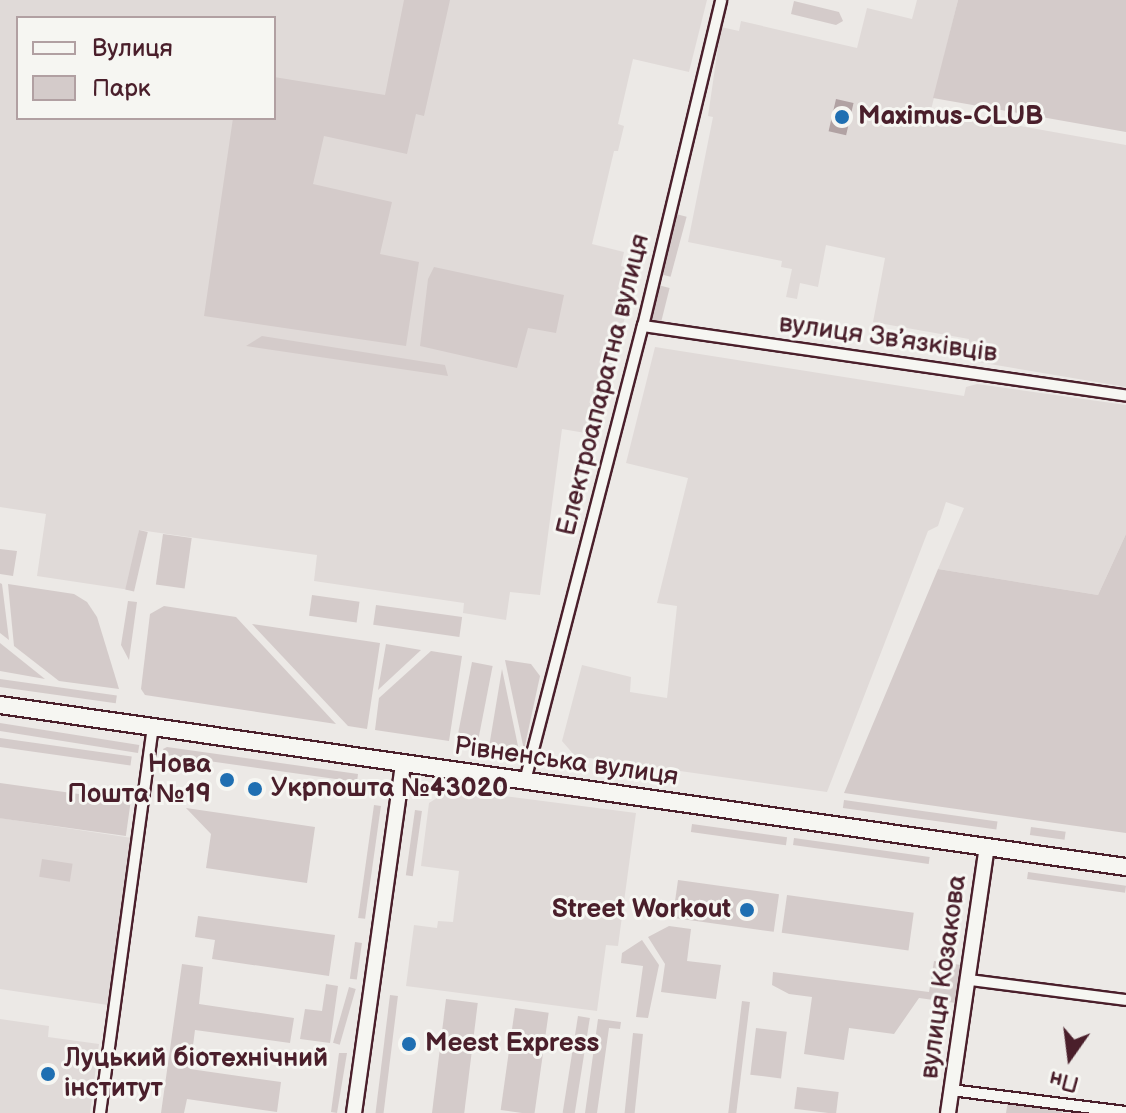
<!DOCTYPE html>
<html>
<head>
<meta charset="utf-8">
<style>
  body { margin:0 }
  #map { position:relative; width:1126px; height:1113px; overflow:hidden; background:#ece9e6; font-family:"Balsamiq Sans",sans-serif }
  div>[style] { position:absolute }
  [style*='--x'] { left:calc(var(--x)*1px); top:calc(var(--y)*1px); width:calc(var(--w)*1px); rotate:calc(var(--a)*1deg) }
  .built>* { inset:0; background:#e0dad8 }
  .green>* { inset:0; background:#d4cbca; transform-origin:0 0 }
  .water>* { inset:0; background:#b1a2a3; transform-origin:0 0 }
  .roads { filter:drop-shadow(2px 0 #4a1f2b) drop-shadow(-2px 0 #4a1f2b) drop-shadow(0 2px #4a1f2b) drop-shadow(0 -2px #4a1f2b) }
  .street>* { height:10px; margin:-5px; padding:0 5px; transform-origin:5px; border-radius:5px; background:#f6f6f2 }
  .secondary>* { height:14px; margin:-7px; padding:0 7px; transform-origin:7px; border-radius:7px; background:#f6f6f2 }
  .primary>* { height:16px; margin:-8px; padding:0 8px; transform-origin:8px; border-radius:8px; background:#f6f6f2 }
  .dots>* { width:22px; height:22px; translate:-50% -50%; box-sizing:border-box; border:4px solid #f6f6f2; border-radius:50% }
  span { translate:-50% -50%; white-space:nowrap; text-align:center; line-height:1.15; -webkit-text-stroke:6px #f6f6f2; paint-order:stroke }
  .poi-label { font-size:26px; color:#4a1f2b; font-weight:700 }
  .left { translate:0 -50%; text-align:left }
  .right { translate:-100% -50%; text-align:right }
  .street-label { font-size:26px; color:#4a1f2b }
  .legend { position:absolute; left:16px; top:16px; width:260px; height:104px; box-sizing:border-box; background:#f6f6f2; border:2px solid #b1a0a2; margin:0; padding:10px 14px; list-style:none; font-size:24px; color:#4a1f2b }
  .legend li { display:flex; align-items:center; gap:16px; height:40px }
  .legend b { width:40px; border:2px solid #b1a0a2 }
  .north { position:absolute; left:1030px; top:1017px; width:80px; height:80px; -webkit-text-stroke:6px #f6f6f2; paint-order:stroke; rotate:194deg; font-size:22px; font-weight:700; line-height:32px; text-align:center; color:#4a1f2b }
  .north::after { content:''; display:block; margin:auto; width:28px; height:36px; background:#4a1f2b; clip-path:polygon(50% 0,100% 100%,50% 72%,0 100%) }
</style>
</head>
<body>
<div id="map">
  <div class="built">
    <div style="clip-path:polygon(evenodd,0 0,707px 0,689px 72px,633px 59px,618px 124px,624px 126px,618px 151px,614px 151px,592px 244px,624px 252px,621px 266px,636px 270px,597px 435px,562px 429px,540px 595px,510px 592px,506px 620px,463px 613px,464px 603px,314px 581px,317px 555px,139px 530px,130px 590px,37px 576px,46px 514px,0 507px,0 0,18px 18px,274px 18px,274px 118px,18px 118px,18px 18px)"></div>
    <div style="clip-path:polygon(917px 0,958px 0,931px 110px,1126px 145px,1126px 387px,966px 360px,969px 339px,873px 322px,885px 258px,826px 245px,818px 287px,800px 283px,797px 299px,786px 297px,792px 269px,781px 267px,782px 261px,688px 242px,713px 117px,708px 116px,721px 27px,739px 31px,741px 21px,857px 48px,867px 8px,912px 19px)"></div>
    <div style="clip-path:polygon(655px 347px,964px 396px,966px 387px,977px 384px,1126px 405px,1126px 534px,1098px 595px,938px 569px,964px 508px,946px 502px,938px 526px,928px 531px,827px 792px,575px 756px,562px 741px,582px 665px,631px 677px,630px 692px,667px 698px,677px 606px,657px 603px,688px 478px,626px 463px)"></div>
    <div style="clip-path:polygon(451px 789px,636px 813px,618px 946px,606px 945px,597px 1011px,406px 986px,414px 925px,437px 928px,438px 921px,453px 922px,459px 871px,421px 866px,429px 803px)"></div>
    <div style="clip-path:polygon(0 818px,132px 838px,108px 1005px,0 989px)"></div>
    <div style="clip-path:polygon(0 1019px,49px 1026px,48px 1037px,99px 1044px,90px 1113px,0 1113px)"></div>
  </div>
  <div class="green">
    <div style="clip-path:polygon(404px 0,450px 0,424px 116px,416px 114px,407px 154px,324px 136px,313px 184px,392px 202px,380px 254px,419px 262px,406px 346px,204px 316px,233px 118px,274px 118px,274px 77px,385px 95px)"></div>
    <div style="clip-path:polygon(958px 0,1126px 0,1126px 132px,933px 98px)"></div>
    <div style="clip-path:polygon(794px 1px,839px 12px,843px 21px,836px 25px,791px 14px)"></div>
    <div style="left:676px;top:214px;width:11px;height:62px;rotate:15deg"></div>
    <div style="clip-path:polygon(434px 267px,564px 295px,556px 333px,528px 328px,517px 368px,420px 346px,428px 279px)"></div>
    <div style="left:658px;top:285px;width:12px;height:35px;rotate:14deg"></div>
    <div style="clip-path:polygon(262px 336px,445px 365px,448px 376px,246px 346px)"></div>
    <div style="left:139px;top:530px;width:9px;height:61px;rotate:13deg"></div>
    <div style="left:163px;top:534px;width:29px;height:51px;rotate:8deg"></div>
    <div style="clip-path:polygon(1126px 534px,1126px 833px,844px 793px,938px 569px,1098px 595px)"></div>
    <div style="clip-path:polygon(0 549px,17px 551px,13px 576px,0 574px)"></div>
    <div style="clip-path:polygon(0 583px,2px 584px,9px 640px,0 633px)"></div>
    <div style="clip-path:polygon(8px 584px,74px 594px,87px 602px,97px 617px,119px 689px,59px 681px,14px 646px)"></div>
    <div style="left:312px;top:595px;width:48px;height:21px;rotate:8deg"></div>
    <div style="clip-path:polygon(128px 601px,137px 602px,129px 660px,121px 645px)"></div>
    <div style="left:376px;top:605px;width:87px;height:20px;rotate:8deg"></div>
    <div style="clip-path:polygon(164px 606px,236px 617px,336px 724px,145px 695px,141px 689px,150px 614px)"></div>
    <div style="clip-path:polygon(252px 624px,380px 643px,367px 729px,348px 726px)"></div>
    <div style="clip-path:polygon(0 643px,45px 679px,0 671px)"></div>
    <div style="clip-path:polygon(386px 644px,421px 650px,378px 690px)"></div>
    <div style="clip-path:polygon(431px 651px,462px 656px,449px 741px,375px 730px,379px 698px)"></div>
    <div style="clip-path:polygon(505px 660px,531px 664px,540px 676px,524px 750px)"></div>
    <div style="left:472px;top:662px;width:21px;height:81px;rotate:11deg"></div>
    <div style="clip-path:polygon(502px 669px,519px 751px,489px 747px)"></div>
    <div style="left:0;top:679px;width:118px;height:8px;rotate:8deg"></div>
    <div style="left:0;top:723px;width:141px;height:8px;rotate:9deg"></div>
    <div style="left:0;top:738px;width:133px;height:9px;rotate:8deg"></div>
    <div style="clip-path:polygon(167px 747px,358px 774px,357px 782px,166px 755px,163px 749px)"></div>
    <div style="left:0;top:783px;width:132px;height:35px;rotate:8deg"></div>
    <div style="left:844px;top:800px;width:155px;height:8px;rotate:8deg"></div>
    <div style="left:374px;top:805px;width:7px;height:114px;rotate:8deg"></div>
    <div style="clip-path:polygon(186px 808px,315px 827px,307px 883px,206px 868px,211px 834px)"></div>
    <div style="left:415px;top:810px;width:7px;height:66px;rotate:8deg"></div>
    <div style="left:692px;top:824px;width:96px;height:8px;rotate:8deg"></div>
    <div style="left:1031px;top:827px;width:35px;height:8px;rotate:8deg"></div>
    <div style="left:794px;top:838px;width:137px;height:7px;rotate:8deg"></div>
    <div style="left:42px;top:859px;width:31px;height:18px;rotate:9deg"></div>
    <div style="left:1028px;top:872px;width:99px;height:7px;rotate:8deg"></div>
    <div style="left:678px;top:880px;width:102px;height:38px;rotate:8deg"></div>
    <div style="left:787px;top:895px;width:128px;height:38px;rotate:8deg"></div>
    <div style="clip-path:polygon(198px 916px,335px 935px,329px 976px,212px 959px,215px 940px,195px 937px)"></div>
    <div style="clip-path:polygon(669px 926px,691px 929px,687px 961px,721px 965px,716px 999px,661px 992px,665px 964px,648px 937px)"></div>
    <div style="clip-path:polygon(642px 940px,659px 965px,648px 1018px,636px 1017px,643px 966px,621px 963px,622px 953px)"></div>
    <div style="left:355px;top:942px;width:7px;height:37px;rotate:8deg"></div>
    <div style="clip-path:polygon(934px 961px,961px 965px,956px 1003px,919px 998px,894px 1034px,849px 1028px,844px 1060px,804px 1054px,812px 997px,789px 994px,772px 985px,773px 972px,929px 992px)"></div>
    <div style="clip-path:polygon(182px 964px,203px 967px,199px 1004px,294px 1018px,290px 1043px,195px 1030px,190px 1069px,281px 1082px,277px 1112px,187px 1099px,184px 1113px,161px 1113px)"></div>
    <div style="clip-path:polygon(326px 984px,338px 986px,330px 1043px,300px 1039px,305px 1009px,322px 1011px)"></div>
    <div style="left:349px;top:987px;width:7px;height:58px;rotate:16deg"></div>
    <div style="left:390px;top:995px;width:8px;height:119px;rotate:7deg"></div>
    <div style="left:446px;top:999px;width:32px;height:115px;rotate:7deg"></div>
    <div style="left:742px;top:1001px;width:8px;height:113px;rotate:7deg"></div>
    <div style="left:515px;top:1008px;width:34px;height:103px;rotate:8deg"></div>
    <div style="left:578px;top:1016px;width:12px;height:98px;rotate:9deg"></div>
    <div style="clip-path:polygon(598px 1019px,621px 1022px,620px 1029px,609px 1028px,597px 1113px,585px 1113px)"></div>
    <div style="left:756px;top:1028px;width:31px;height:47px;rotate:7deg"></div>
    <div style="left:633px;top:1033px;width:10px;height:81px;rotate:6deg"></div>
    <div style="clip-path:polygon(339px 1053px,347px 1053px,337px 1113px,331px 1112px)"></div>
    <div style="left:797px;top:1087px;width:42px;height:22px;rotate:7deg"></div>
    <div style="clip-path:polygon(1008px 1101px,1063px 1108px,1062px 1113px,1006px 1113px)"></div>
  </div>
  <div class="water">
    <div style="left:836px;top:99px;width:18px;height:33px;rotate:13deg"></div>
  </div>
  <div class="roads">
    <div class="street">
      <div style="--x:643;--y:326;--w:488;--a:8.2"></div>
      <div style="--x:525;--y:781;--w:470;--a:-75.5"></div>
      <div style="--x:643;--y:326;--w:335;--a:-76.5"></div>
      <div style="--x:970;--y:980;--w:157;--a:7.3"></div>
      <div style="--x:951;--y:1090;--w:176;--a:7.2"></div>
      <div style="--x:100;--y:1113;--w:390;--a:-82.2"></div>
    </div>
    <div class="secondary">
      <div style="--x:354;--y:1113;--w:352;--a:-82"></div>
      <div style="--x:948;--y:1113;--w:269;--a:-81.7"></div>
    </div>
    <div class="primary">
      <div style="--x:0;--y:705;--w:1138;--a:8.19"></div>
    </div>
  </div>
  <div class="dots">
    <div style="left:842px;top:117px;background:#1f6fb2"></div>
    <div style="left:227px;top:780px;background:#1f6fb2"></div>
    <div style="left:255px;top:789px;background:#1f6fb2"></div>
    <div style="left:747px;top:910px;background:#1f6fb2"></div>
    <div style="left:409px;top:1044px;background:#1f6fb2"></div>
    <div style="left:48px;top:1074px;background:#1f6fb2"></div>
  </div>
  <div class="poi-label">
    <span class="left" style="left:858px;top:117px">Maximus-CLUB</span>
    <span class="right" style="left:211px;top:780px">Нова<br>Пошта №19</span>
    <span class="left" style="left:271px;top:789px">Укрпошта №43020</span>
    <span class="right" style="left:731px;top:910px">Street Workout</span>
    <span class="left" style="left:425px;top:1044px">Meest Express</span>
    <span class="left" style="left:64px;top:1074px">Луцький біотехнічний<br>інститут</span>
  </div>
  <div class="street-label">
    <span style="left:888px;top:339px;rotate:8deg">вулиця Звʼязківців</span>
    <span style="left:604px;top:385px;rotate:-76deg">Електроапаратна вулиця</span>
    <span style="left:566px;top:762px;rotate:8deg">Рівненська вулиця</span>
    <span style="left:944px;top:977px;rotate:-82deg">вулиця Козакова</span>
  </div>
  <ul class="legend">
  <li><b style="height:10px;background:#f6f6f2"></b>Вулиця</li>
  <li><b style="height:22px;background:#d4cbca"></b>Парк</li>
  </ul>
  <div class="north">Пн</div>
</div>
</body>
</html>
